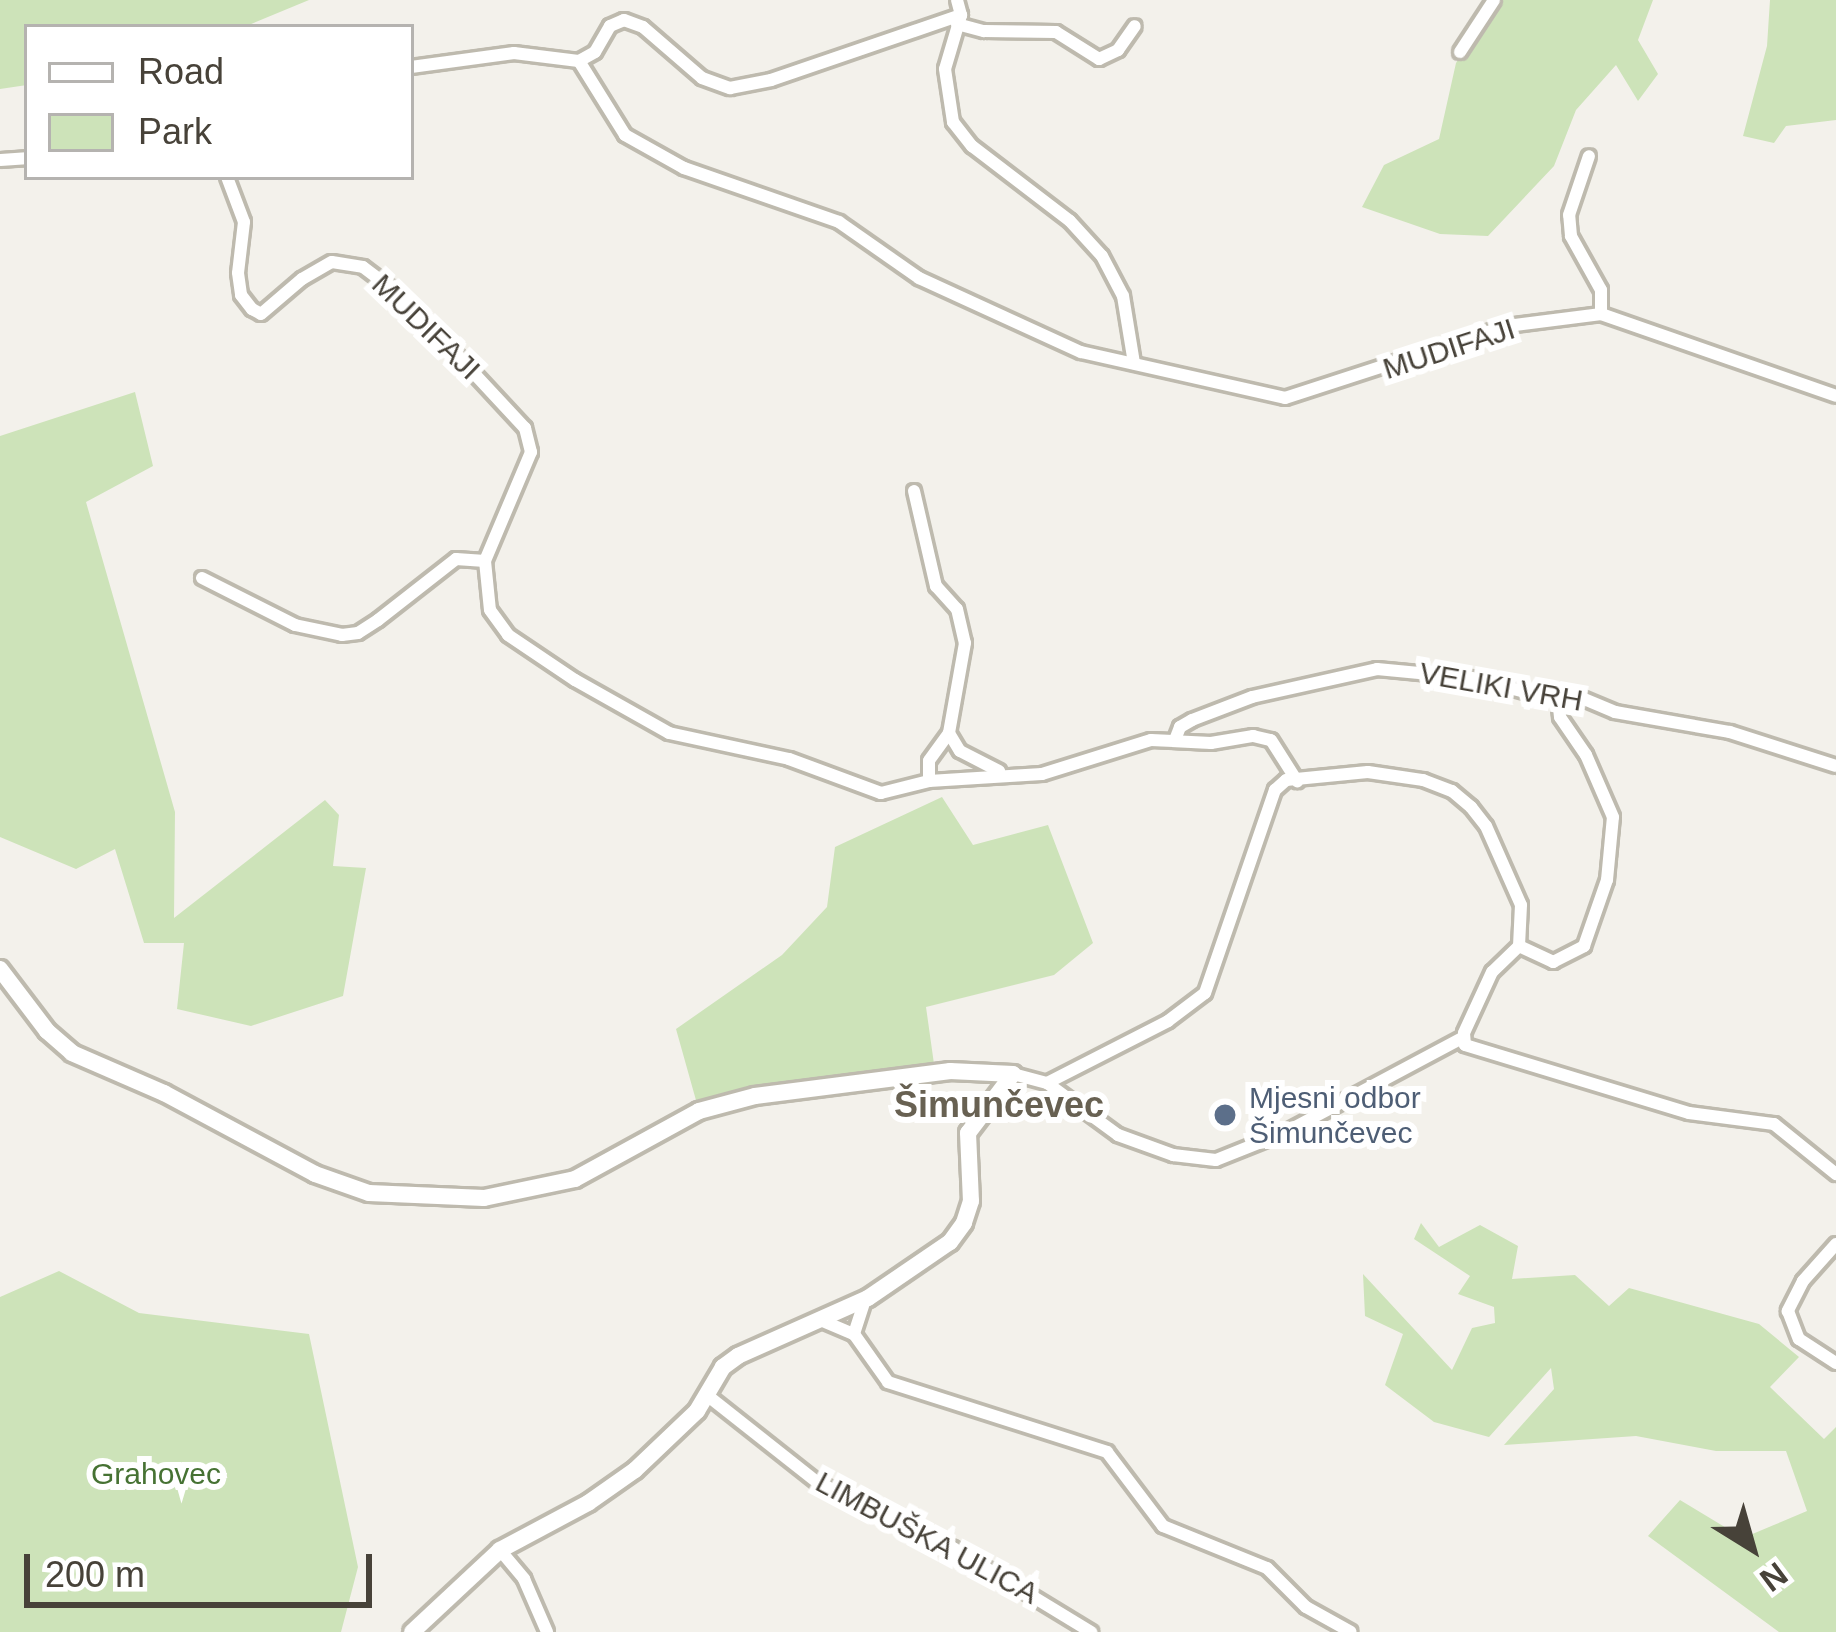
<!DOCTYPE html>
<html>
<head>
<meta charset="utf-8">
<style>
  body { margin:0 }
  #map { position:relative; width:1836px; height:1632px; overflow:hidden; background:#f3f1eb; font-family:Helvetica,sans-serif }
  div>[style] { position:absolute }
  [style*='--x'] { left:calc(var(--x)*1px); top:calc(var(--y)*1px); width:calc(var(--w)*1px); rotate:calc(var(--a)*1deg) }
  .green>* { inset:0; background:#cde3b9 }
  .roads { filter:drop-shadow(3px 0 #bebaae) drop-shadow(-3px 0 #bebaae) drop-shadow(0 3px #bebaae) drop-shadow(0 -3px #bebaae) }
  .minor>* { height:12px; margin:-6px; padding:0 6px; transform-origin:6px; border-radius:6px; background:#fff }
  .tertiary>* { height:16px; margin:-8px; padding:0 8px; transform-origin:8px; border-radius:8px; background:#fff }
  .dots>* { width:33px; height:33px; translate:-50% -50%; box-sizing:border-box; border:6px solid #fff; border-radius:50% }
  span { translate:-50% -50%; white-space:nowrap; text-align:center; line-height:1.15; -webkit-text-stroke:12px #fff; paint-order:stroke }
  .street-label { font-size:30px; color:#474239 }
  .service-label { font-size:30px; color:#4e5e75 }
  .left { translate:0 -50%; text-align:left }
  .park-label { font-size:30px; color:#467233 }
  .quarter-label { font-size:36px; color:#686152; font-weight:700 }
  .legend { position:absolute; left:24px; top:24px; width:390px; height:156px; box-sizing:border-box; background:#fff; border:3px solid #b5b3b0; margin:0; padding:15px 21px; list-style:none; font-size:36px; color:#474239 }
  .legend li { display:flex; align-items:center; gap:24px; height:60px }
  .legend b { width:60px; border:3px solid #b5b3b0 }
  .north { position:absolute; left:1692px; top:1488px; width:120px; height:120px; -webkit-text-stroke:9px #fff; paint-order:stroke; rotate:143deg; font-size:33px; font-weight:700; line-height:48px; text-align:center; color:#474239 }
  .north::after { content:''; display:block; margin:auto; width:42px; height:54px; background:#474239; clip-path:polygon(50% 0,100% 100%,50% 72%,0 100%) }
  .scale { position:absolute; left:24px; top:1554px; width:348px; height:54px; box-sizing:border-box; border:6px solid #474239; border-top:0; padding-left:15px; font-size:36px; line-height:42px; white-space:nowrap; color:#474239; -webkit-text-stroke:9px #fff; paint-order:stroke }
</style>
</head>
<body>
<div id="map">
  <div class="green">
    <div style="clip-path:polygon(0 0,309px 0,244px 27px,27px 27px,27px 85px,0 89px)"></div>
    <div style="clip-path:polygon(1498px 0,1653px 0,1638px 40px,1658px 74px,1638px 101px,1616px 65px,1576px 110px,1554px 166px,1488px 236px,1440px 234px,1362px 207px,1384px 165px,1439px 139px,1456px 63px)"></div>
    <div style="clip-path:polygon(1770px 0,1836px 0,1836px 120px,1786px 126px,1774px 143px,1743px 136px,1767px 46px)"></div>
    <div style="clip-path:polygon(135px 392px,153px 466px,86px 502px,175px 812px,174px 918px,325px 800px,339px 815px,333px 866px,366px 868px,343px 996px,251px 1026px,177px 1009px,184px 943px,144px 943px,115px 849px,76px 869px,0 837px,0 436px)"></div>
    <div style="clip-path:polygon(942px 797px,973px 845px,1048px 825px,1093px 943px,1054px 975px,926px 1007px,934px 1064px,699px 1111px,676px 1029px,782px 955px,827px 907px,835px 847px)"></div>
    <div style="clip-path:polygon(1421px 1223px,1439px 1247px,1480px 1225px,1518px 1246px,1512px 1279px,1575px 1275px,1609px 1306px,1629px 1288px,1759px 1324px,1799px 1357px,1770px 1387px,1824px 1439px,1836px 1427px,1836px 1632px,1779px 1632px,1648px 1536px,1680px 1500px,1743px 1538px,1807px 1511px,1786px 1451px,1716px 1451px,1636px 1436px,1504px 1445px,1554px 1389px,1551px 1368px,1489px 1437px,1434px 1422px,1385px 1385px,1403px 1334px,1365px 1316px,1363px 1274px,1452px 1370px,1472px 1328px,1495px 1323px,1494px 1307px,1458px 1294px,1470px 1276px,1414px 1239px)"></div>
    <div style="clip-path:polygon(59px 1271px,139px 1313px,309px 1334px,358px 1567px,341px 1632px,0 1632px,0 1297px)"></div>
  </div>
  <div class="roads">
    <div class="minor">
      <div style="--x:957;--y:0;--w:16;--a:75"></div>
      <div style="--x:961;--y:15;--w:56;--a:106.5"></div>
      <div style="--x:945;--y:69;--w:54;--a:81.4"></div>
      <div style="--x:953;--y:122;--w:31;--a:52"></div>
      <div style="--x:972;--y:146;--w:123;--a:37.4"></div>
      <div style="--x:1070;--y:221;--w:47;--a:47.6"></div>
      <div style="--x:1102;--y:256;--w:45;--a:62.3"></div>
      <div style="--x:1123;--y:296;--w:68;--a:80.7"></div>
      <div style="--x:957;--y:24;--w:28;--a:15"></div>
      <div style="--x:984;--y:31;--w:72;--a:0.8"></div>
      <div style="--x:1056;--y:32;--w:51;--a:32.1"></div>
      <div style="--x:1099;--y:59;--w:21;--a:-25"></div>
      <div style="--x:1118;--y:50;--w:29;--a:-55"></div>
      <div style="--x:1460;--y:52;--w:62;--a:-56.8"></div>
      <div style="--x:579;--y:61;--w:87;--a:58.1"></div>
      <div style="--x:625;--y:135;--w:68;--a:29.2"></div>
      <div style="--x:684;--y:168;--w:164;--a:19.2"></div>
      <div style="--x:839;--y:222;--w:98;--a:35"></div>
      <div style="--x:919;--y:278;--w:178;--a:24.6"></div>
      <div style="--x:1081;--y:352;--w:209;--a:12.7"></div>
      <div style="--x:1285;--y:398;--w:233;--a:-18"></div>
      <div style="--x:1507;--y:326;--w:95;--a:-7.3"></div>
      <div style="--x:1601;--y:314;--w:24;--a:-90"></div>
      <div style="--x:1601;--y:290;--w:62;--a:-119.1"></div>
      <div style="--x:1571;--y:236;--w:21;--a:-95"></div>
      <div style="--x:1569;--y:215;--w:62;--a:-71.3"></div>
      <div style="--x:411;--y:67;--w:104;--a:-7.7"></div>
      <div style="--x:514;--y:53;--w:65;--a:7"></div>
      <div style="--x:579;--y:61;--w:18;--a:-29"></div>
      <div style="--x:595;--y:52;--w:30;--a:-60"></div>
      <div style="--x:610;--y:26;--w:15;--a:-23"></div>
      <div style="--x:624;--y:20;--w:20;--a:20"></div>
      <div style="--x:643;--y:27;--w:78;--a:40.8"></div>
      <div style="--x:702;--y:78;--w:30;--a:20"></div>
      <div style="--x:730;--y:88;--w:42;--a:-11"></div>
      <div style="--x:771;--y:80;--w:201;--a:-18.9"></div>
      <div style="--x:0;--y:160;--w:27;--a:-4"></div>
      <div style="--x:227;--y:177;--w:48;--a:69.3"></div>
      <div style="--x:244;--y:222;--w:51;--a:96.7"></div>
      <div style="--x:238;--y:273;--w:22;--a:82"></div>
      <div style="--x:241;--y:295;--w:18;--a:52"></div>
      <div style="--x:252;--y:309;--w:10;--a:29"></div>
      <div style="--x:261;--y:314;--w:54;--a:-40.5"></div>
      <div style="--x:302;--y:279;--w:34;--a:-30"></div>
      <div style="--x:332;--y:262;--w:31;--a:9"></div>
      <div style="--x:363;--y:267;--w:51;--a:37.1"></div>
      <div style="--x:404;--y:298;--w:178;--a:47.1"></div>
      <div style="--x:525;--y:428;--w:25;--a:76"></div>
      <div style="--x:531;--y:452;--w:118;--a:112.9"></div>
      <div style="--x:1601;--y:314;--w:249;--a:19.2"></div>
      <div style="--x:914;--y:491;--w:98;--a:77"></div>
      <div style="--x:936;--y:586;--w:31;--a:48"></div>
      <div style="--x:957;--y:609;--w:35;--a:77"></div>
      <div style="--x:965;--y:643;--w:91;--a:100.1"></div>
      <div style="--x:949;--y:733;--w:34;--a:126"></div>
      <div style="--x:929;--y:761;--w:20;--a:90"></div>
      <div style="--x:202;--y:578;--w:104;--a:26.8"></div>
      <div style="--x:295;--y:625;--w:48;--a:12"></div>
      <div style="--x:342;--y:635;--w:16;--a:-7"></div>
      <div style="--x:358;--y:633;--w:24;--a:-33"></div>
      <div style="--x:378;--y:620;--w:99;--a:-38"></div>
      <div style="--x:456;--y:559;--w:29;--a:4"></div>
      <div style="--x:485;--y:561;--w:49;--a:84.2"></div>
      <div style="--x:490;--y:610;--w:31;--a:54"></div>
      <div style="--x:508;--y:635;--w:81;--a:33.9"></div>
      <div style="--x:575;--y:680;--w:108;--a:29.4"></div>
      <div style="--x:669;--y:733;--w:123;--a:12.2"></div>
      <div style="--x:789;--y:759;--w:98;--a:20.3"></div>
      <div style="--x:881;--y:793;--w:49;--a:-14"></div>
      <div style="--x:929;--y:781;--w:113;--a:-3.5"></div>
      <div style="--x:1042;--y:774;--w:114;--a:-17.3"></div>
      <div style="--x:1151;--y:740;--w:60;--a:2.9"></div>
      <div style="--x:1211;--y:743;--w:43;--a:-9.5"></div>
      <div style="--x:1253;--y:736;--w:18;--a:13"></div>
      <div style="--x:1271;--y:740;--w:49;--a:57.6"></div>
      <div style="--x:949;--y:733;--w:21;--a:59"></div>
      <div style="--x:960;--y:751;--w:44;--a:27.1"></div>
      <div style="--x:1175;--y:740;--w:14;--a:-69"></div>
      <div style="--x:1180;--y:727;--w:14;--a:-30"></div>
      <div style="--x:1192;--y:720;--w:64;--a:-21"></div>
      <div style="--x:1252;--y:697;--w:128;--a:-12.6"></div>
      <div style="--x:1377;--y:669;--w:95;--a:5.4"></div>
      <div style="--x:1472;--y:678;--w:78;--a:14.9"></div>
      <div style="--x:1547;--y:698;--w:30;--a:-4"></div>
      <div style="--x:1577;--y:696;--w:41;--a:22.8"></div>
      <div style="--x:1615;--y:712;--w:117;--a:9.9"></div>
      <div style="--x:1730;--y:732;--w:111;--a:17.8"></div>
      <div style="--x:1519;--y:946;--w:38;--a:25"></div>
      <div style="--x:1553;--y:962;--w:35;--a:-27"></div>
      <div style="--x:1584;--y:946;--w:70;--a:-70.8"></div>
      <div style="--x:1607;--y:880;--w:63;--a:-84.6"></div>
      <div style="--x:1613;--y:817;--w:68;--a:-113.5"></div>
      <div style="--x:1586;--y:755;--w:46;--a:-124.4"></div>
      <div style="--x:1560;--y:717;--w:19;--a:-96"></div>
      <div style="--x:1013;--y:1074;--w:35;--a:15"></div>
      <div style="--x:1047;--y:1083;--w:88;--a:36.2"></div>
      <div style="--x:1118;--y:1135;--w:59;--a:20"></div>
      <div style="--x:1173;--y:1155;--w:43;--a:6.6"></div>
      <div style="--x:1216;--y:1160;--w:75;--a:-21.8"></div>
      <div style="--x:1286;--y:1132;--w:200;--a:-28.1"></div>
      <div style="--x:1047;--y:1083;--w:136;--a:-27.1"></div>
      <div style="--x:1168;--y:1021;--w:46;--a:-37.1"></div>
      <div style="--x:1205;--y:993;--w:215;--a:-71"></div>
      <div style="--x:1275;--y:790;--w:15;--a:-42"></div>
      <div style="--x:1286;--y:780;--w:82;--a:-5.6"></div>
      <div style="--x:1368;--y:772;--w:56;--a:8.3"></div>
      <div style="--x:1423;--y:780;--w:31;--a:21"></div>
      <div style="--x:1452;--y:791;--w:25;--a:40"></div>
      <div style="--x:1471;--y:807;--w:24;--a:52"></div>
      <div style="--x:1486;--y:826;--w:86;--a:66.1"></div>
      <div style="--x:1521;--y:905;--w:41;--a:92.8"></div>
      <div style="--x:1519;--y:946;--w:37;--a:136"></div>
      <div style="--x:1492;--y:972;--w:67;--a:114.7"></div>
      <div style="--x:1464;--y:1033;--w:12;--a:85"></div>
      <div style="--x:1465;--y:1045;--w:234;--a:16.9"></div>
      <div style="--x:1689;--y:1113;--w:86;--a:7.4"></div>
      <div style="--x:1774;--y:1124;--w:80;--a:38.9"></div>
      <div style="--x:1836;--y:1244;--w:50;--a:131.7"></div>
      <div style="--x:1803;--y:1281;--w:34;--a:117"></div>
      <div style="--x:1788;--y:1311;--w:30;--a:69"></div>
      <div style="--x:1799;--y:1339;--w:44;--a:33"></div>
      <div style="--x:864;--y:1303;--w:33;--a:108"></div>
      <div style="--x:854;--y:1334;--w:59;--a:54.7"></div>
      <div style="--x:888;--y:1382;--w:230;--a:17.7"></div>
      <div style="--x:1107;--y:1452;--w:93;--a:52.9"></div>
      <div style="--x:1163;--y:1526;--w:112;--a:22"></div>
      <div style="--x:1267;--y:1568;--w:55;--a:45"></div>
      <div style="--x:1306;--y:1607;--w:51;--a:29.1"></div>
      <div style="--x:818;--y:1319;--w:39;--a:23"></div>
      <div style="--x:708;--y:1396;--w:139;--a:38.3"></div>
      <div style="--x:817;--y:1482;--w:151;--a:25.9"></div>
      <div style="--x:953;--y:1548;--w:162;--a:31.3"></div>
      <div style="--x:500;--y:1550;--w:38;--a:50"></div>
      <div style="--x:524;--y:1579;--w:58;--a:66.5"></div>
    </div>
    <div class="tertiary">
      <div style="--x:0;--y:969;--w:78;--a:52.8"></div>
      <div style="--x:47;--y:1031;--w:33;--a:41"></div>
      <div style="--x:72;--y:1053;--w:100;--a:23.5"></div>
      <div style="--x:164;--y:1093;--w:171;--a:28.2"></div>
      <div style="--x:315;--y:1174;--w:57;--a:19.4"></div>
      <div style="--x:369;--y:1193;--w:115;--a:2.5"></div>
      <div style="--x:484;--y:1198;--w:93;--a:-11.8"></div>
      <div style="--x:575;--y:1179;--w:141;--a:-28.7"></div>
      <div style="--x:699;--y:1111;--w:58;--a:-15"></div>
      <div style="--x:755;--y:1096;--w:197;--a:-7.3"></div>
      <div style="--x:950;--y:1071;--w:63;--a:2.7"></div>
      <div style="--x:1013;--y:1074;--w:74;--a:127.3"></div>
      <div style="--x:968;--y:1133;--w:68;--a:87.5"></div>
      <div style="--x:971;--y:1201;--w:23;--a:108"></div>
      <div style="--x:964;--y:1223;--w:24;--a:126"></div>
      <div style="--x:950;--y:1242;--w:99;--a:145.7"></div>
      <div style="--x:868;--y:1298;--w:142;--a:156"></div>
      <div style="--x:738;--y:1356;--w:19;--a:144"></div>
      <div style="--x:723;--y:1367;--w:51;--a:120.6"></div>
      <div style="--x:697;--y:1411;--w:86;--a:136.4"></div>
      <div style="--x:635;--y:1470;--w:57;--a:144.9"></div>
      <div style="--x:588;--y:1503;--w:100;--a:151.9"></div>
      <div style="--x:500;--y:1550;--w:120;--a:137"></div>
    </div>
  </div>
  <div class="dots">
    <div style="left:1225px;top:1115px;background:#5c6f8a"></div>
  </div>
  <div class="street-label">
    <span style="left:426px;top:327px;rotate:44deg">MUDIFAJI</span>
    <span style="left:1449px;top:349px;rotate:-18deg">MUDIFAJI</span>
    <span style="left:1501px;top:687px;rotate:10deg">VELIKI VRH</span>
    <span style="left:927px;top:1538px;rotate:28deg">LIMBUŠKA ULICA</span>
  </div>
  <div class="service-label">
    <span class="left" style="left:1249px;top:1115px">Mjesni odbor<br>Šimunčevec</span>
  </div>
  <div class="park-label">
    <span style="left:156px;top:1474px">Grahovec</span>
  </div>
  <div class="quarter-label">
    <span style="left:999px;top:1105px">Šimunčevec</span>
  </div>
  <ul class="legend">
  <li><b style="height:15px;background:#fff"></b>Road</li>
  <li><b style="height:33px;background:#cde3b9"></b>Park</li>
  </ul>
  <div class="north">N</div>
  <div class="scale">200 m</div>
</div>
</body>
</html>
